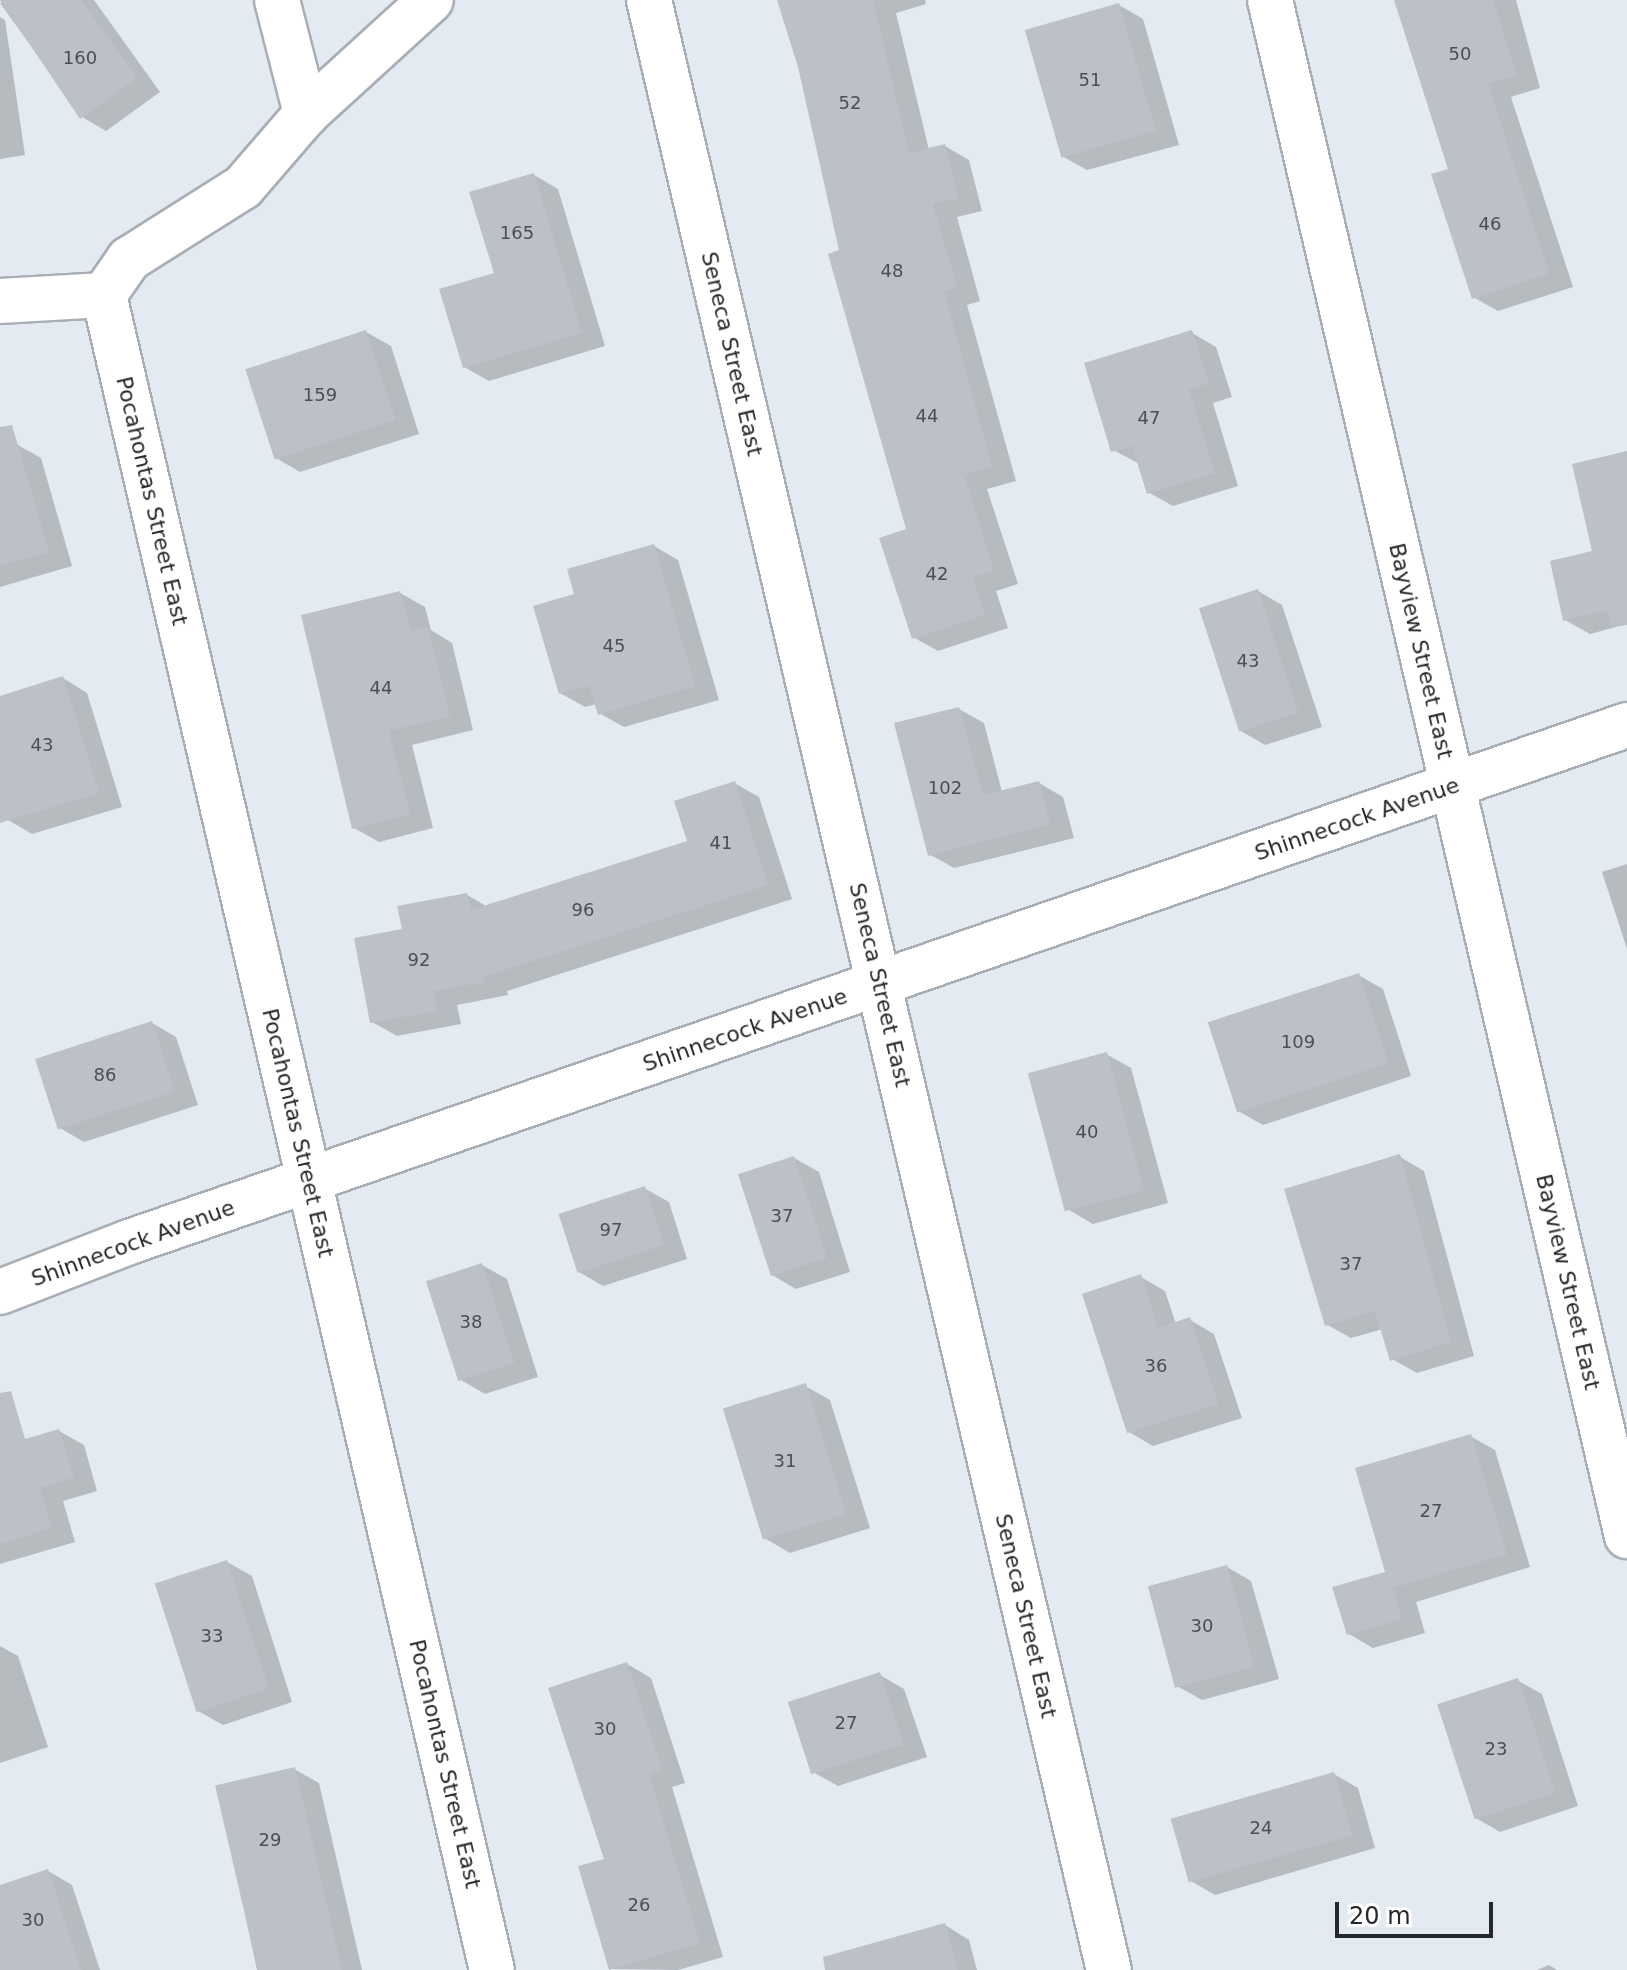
<!DOCTYPE html>
<html>
<head>
<meta charset="utf-8">
<style>
  body { margin:0 }
  #map { position:relative; width:1627px; height:1970px; overflow:hidden; background:#e4eaf1; font-family:"DejaVu Sans",sans-serif }
  div>[style] { position:absolute }
  [style*='--x'] { left:calc(var(--x)*1px); top:calc(var(--y)*1px); width:calc(var(--w)*1px); rotate:calc(var(--a)*1deg) }
  .shadow>* { inset:0; background:#0003 }
  .building>* { inset:0; background:#bcc1c8; transform-origin:0 0 }
  .roads { filter:drop-shadow(2px 0 #a8aeb5) drop-shadow(-2px 0 #a8aeb5) drop-shadow(0 2px #a8aeb5) drop-shadow(0 -2px #a8aeb5) }
  .minor>* { height:44px; margin:-22px; padding:0 22px; transform-origin:22px; border-radius:22px; background:#fff }
  span { translate:-50% -50%; white-space:nowrap; text-align:center; line-height:1.15; -webkit-text-stroke:8px #fff; paint-order:stroke }
  .number-label { font-size:18px; color:#4c4e52 }
  .number-label span { -webkit-text-stroke-width:0 }
  .street-label { font-size:22px; color:#26282b }
  .scale { position:absolute; left:1335px; top:1902px; width:158px; height:36px; box-sizing:border-box; border:4px solid #26282b; border-top:0; padding-left:10px; font-size:24px; line-height:28px; white-space:nowrap; color:#26282b; -webkit-text-stroke:6px #fff; paint-order:stroke }
</style>
</head>
<body>
<div id="map">
  <div class="shadow">
    <div style="clip-path:polygon(11px 0,94px 0,160px 92px,106px 131px,82px 117px,0 3px)"></div>
    <div style="clip-path:polygon(779px 0,925px 0,926px 4px,896px 13px,929px 150px,945px 146px,969px 160px,982px 211px,957px 217px,980px 301px,967px 305px,1016px 481px,987px 489px,1018px 584px,996px 591px,1008px 628px,938px 651px,913px 637px,909px 531px,800px 66px)"></div>
    <div style="clip-path:polygon(1396px 0,1516px 0,1540px 88px,1511px 97px,1573px 287px,1498px 311px,1473px 297px,1450px 170px)"></div>
    <div style="clip-path:polygon(1119px 5px,1143px 19px,1179px 145px,1087px 170px,1062px 156px)"></div>
    <div style="clip-path:polygon(0 17px,5px 20px,25px 155px,0 159px)"></div>
    <div style="clip-path:polygon(534px 175px,558px 189px,605px 346px,489px 381px,464px 367px)"></div>
    <div style="clip-path:polygon(366px 332px,391px 346px,419px 434px,300px 472px,276px 458px)"></div>
    <div style="clip-path:polygon(1192px 333px,1216px 347px,1232px 397px,1213px 403px,1238px 486px,1173px 506px,1148px 492px,1140px 464px,1113px 450px)"></div>
    <div style="clip-path:polygon(16px 444px,41px 458px,72px 566px,0 587px,0 449px)"></div>
    <div style="clip-path:polygon(1627px 453px,1627px 624px,1590px 634px,1565px 620px,1595px 552px)"></div>
    <div style="clip-path:polygon(654px 546px,678px 560px,719px 700px,624px 727px,599px 713px,597px 704px,585px 707px,560px 693px,577px 595px)"></div>
    <div style="clip-path:polygon(1258px 591px,1282px 605px,1322px 727px,1265px 745px,1241px 731px)"></div>
    <div style="clip-path:polygon(400px 593px,425px 607px,431px 630px,452px 643px,473px 730px,412px 745px,433px 828px,379px 842px,354px 828px)"></div>
    <div style="clip-path:polygon(63px 678px,87px 693px,122px 807px,32px 834px,8px 820px,0 796px,0 698px)"></div>
    <div style="clip-path:polygon(959px 709px,984px 723px,1002px 792px,1039px 783px,1063px 797px,1074px 838px,954px 868px,929px 854px)"></div>
    <div style="clip-path:polygon(734px 783px,759px 797px,792px 899px,507px 991px,508px 995px,457px 1005px,461px 1024px,397px 1036px,372px 1022px,404px 930px,467px 895px,488px 907px,689px 843px)"></div>
    <div style="clip-path:polygon(1627px 864px,1627px 949px,1602px 872px)"></div>
    <div style="clip-path:polygon(1358px 975px,1383px 989px,1411px 1076px,1263px 1125px,1238px 1111px)"></div>
    <div style="clip-path:polygon(152px 1023px,176px 1037px,198px 1105px,84px 1142px,60px 1128px)"></div>
    <div style="clip-path:polygon(1106px 1054px,1131px 1068px,1168px 1203px,1093px 1224px,1069px 1210px)"></div>
    <div style="clip-path:polygon(1400px 1157px,1424px 1171px,1474px 1356px,1417px 1373px,1392px 1359px,1383px 1329px,1351px 1338px,1326px 1324px)"></div>
    <div style="clip-path:polygon(794px 1158px,819px 1172px,850px 1272px,796px 1289px,772px 1275px)"></div>
    <div style="clip-path:polygon(644px 1188px,669px 1202px,687px 1259px,603px 1286px,579px 1272px)"></div>
    <div style="clip-path:polygon(482px 1265px,507px 1279px,538px 1377px,485px 1394px,461px 1380px)"></div>
    <div style="clip-path:polygon(1141px 1277px,1165px 1291px,1176px 1324px,1190px 1320px,1214px 1334px,1242px 1418px,1153px 1446px,1129px 1432px)"></div>
    <div style="clip-path:polygon(805px 1386px,830px 1400px,870px 1528px,790px 1553px,766px 1539px)"></div>
    <div style="clip-path:polygon(59px 1431px,84px 1445px,97px 1491px,63px 1501px,75px 1542px,0 1564px,0 1449px)"></div>
    <div style="clip-path:polygon(1470px 1436px,1495px 1450px,1530px 1567px,1416px 1602px,1425px 1633px,1373px 1648px,1349px 1634px)"></div>
    <div style="clip-path:polygon(227px 1562px,252px 1576px,292px 1702px,223px 1725px,198px 1711px)"></div>
    <div style="clip-path:polygon(1227px 1567px,1251px 1581px,1279px 1679px,1202px 1700px,1177px 1686px)"></div>
    <div style="clip-path:polygon(0 1646px,18px 1656px,48px 1747px,0 1763px)"></div>
    <div style="clip-path:polygon(627px 1664px,651px 1678px,685px 1783px,672px 1787px,723px 1957px,678px 1970px,611px 1969px,607px 1860px)"></div>
    <div style="clip-path:polygon(880px 1675px,904px 1689px,927px 1757px,838px 1786px,813px 1772px)"></div>
    <div style="clip-path:polygon(1517px 1680px,1542px 1694px,1578px 1806px,1500px 1832px,1476px 1818px)"></div>
    <div style="clip-path:polygon(294px 1769px,319px 1783px,362px 1970px,257px 1970px,218px 1788px)"></div>
    <div style="clip-path:polygon(1334px 1774px,1358px 1788px,1375px 1848px,1215px 1895px,1191px 1881px)"></div>
    <div style="clip-path:polygon(48px 1871px,72px 1885px,100px 1970px,7px 1970px,0 1949px,0 1887px)"></div>
    <div style="clip-path:polygon(945px 1925px,969px 1940px,977px 1970px,861px 1970px)"></div>
    <div style="clip-path:polygon(1549px 1965px,1557px 1970px,1537px 1970px)"></div>
  </div>
  <div class="building">
    <div style="clip-path:polygon(0 0,81px 0,137px 78px,80px 119px)"></div>
    <div style="clip-path:polygon(777px 0,873px 0,909px 153px,945px 144px,958px 198px,933px 204px,957px 287px,944px 291px,992px 467px,964px 475px,994px 570px,973px 577px,985px 615px,912px 639px,879px 538px,906px 529px,828px 254px,839px 250px,798px 67px)"></div>
    <div style="clip-path:polygon(1394px 0,1493px 0,1517px 75px,1488px 84px,1549px 273px,1472px 299px,1431px 174px,1448px 169px)"></div>
    <div style="left:1119px;top:3px;width:133px;height:98px;rotate:74deg"></div>
    <div style="clip-path:polygon(534px 173px,582px 333px,463px 368px,439px 289px,494px 273px,469px 192px)"></div>
    <div style="left:366px;top:330px;width:95px;height:127px;rotate:72deg"></div>
    <div style="clip-path:polygon(1192px 330px,1209px 383px,1189px 390px,1215px 473px,1147px 494px,1132px 446px,1111px 452px,1084px 363px)"></div>
    <div style="clip-path:polygon(12px 425px,49px 552px,0 566px,0 427px)"></div>
    <div style="clip-path:polygon(1627px 451px,1627px 625px,1611px 627px,1607px 610px,1563px 621px,1550px 561px,1592px 551px,1572px 464px)"></div>
    <div style="clip-path:polygon(654px 544px,695px 686px,598px 715px,589px 686px,559px 694px,533px 606px,574px 594px,567px 569px)"></div>
    <div style="left:1258px;top:589px;width:130px;height:62px;rotate:72deg"></div>
    <div style="clip-path:polygon(400px 591px,411px 631px,428px 627px,450px 716px,389px 731px,410px 814px,352px 829px,301px 615px)"></div>
    <div style="clip-path:polygon(63px 676px,99px 793px,0 823px,0 696px)"></div>
    <div style="clip-path:polygon(959px 707px,983px 795px,1039px 781px,1050px 824px,928px 856px,894px 723px)"></div>
    <div style="clip-path:polygon(735px 781px,768px 885px,483px 977px,484px 982px,434px 991px,437px 1011px,370px 1023px,354px 938px,402px 929px,397px 906px,467px 893px,471px 910px,687px 841px,674px 801px)"></div>
    <div style="left:1359px;top:973px;width:95px;height:159px;rotate:72deg"></div>
    <div style="left:152px;top:1021px;width:74px;height:123px;rotate:72deg"></div>
    <div style="left:1107px;top:1052px;width:143px;height:82px;rotate:75deg"></div>
    <div style="clip-path:polygon(1400px 1154px,1451px 1342px,1390px 1361px,1375px 1311px,1325px 1326px,1284px 1189px)"></div>
    <div style="left:794px;top:1156px;width:107px;height:59px;rotate:72deg"></div>
    <div style="left:645px;top:1186px;width:62px;height:91px;rotate:72deg"></div>
    <div style="left:482px;top:1263px;width:105px;height:59px;rotate:72deg"></div>
    <div style="clip-path:polygon(1141px 1274px,1158px 1328px,1190px 1317px,1218px 1404px,1127px 1433px,1082px 1294px)"></div>
    <div style="left:806px;top:1383px;width:137px;height:87px;rotate:73deg"></div>
    <div style="clip-path:polygon(11px 1391px,25px 1439px,59px 1429px,74px 1477px,40px 1488px,52px 1528px,0 1544px,0 1393px)"></div>
    <div style="clip-path:polygon(1471px 1434px,1507px 1554px,1393px 1588px,1402px 1619px,1347px 1635px,1332px 1587px,1385px 1572px,1355px 1468px)"></div>
    <div style="left:227px;top:1560px;width:135px;height:76px;rotate:72deg"></div>
    <div style="left:1227px;top:1565px;width:105px;height:82px;rotate:75deg"></div>
    <div style="clip-path:polygon(627px 1662px,662px 1769px,649px 1774px,700px 1943px,609px 1970px,578px 1866px,604px 1859px,548px 1688px)"></div>
    <div style="left:880px;top:1672px;width:76px;height:97px;rotate:72deg"></div>
    <div style="left:1518px;top:1678px;width:121px;height:85px;rotate:72deg"></div>
    <div style="left:295px;top:1767px;width:209px;height:82px;rotate:77deg"></div>
    <div style="left:1334px;top:1772px;width:66px;height:170px;rotate:74deg"></div>
    <div style="clip-path:polygon(48px 1869px,81px 1970px,0 1970px,0 1885px)"></div>
    <div style="clip-path:polygon(945px 1923px,958px 1970px,825px 1970px,823px 1957px)"></div>
  </div>
  <div class="roads">
    <div class="minor">
      <div style="--x:277;--y:0;--w:118;--a:75.7"></div>
      <div style="--x:649;--y:0;--w:2023;--a:76.86"></div>
      <div style="--x:1270;--y:0;--w:1577;--a:76.92"></div>
      <div style="--x:104;--y:295;--w:1719;--a:76.96"></div>
      <div style="--x:104;--y:295;--w:44;--a:-55.2"></div>
      <div style="--x:129;--y:259;--w:135;--a:-32.3"></div>
      <div style="--x:243;--y:187;--w:96;--a:-49.2"></div>
      <div style="--x:306;--y:114;--w:169;--a:-42.4"></div>
      <div style="--x:0;--y:301;--w:104;--a:-3.3"></div>
      <div style="--x:0;--y:1292;--w:138;--a:-21.2"></div>
      <div style="--x:129;--y:1242;--w:1585;--a:-19.04"></div>
    </div>
  </div>
  <div class="number-label">
    <span style="left:1460px;top:54px">50</span>
    <span style="left:80px;top:58px">160</span>
    <span style="left:1090px;top:80px">51</span>
    <span style="left:850px;top:103px">52</span>
    <span style="left:1490px;top:224px">46</span>
    <span style="left:517px;top:233px">165</span>
    <span style="left:892px;top:271px">48</span>
    <span style="left:320px;top:395px">159</span>
    <span style="left:927px;top:416px">44</span>
    <span style="left:1149px;top:418px">47</span>
    <span style="left:937px;top:574px">42</span>
    <span style="left:614px;top:646px">45</span>
    <span style="left:1248px;top:661px">43</span>
    <span style="left:381px;top:688px">44</span>
    <span style="left:42px;top:745px">43</span>
    <span style="left:945px;top:788px">102</span>
    <span style="left:721px;top:843px">41</span>
    <span style="left:583px;top:910px">96</span>
    <span style="left:419px;top:960px">92</span>
    <span style="left:1298px;top:1042px">109</span>
    <span style="left:105px;top:1075px">86</span>
    <span style="left:1087px;top:1132px">40</span>
    <span style="left:782px;top:1216px">37</span>
    <span style="left:611px;top:1230px">97</span>
    <span style="left:1351px;top:1264px">37</span>
    <span style="left:471px;top:1322px">38</span>
    <span style="left:1156px;top:1366px">36</span>
    <span style="left:785px;top:1461px">31</span>
    <span style="left:1431px;top:1511px">27</span>
    <span style="left:1202px;top:1626px">30</span>
    <span style="left:212px;top:1636px">33</span>
    <span style="left:846px;top:1723px">27</span>
    <span style="left:605px;top:1729px">30</span>
    <span style="left:1496px;top:1749px">23</span>
    <span style="left:1261px;top:1828px">24</span>
    <span style="left:270px;top:1840px">29</span>
    <span style="left:639px;top:1905px">26</span>
    <span style="left:33px;top:1920px">30</span>
  </div>
  <div class="street-label">
    <span style="left:732px;top:354px;rotate:77deg">Seneca Street East</span>
    <span style="left:152px;top:501px;rotate:77deg">Pocahontas Street East</span>
    <span style="left:1421px;top:651px;rotate:77deg">Bayview Street East</span>
    <span style="left:1357px;top:819px;rotate:-19deg">Shinnecock Avenue</span>
    <span style="left:880px;top:985px;rotate:77deg">Seneca Street East</span>
    <span style="left:745px;top:1030px;rotate:-19deg">Shinnecock Avenue</span>
    <span style="left:298px;top:1133px;rotate:77deg">Pocahontas Street East</span>
    <span style="left:133px;top:1243px;rotate:-20deg">Shinnecock Avenue</span>
    <span style="left:1568px;top:1282px;rotate:77deg">Bayview Street East</span>
    <span style="left:1026px;top:1616px;rotate:77deg">Seneca Street East</span>
    <span style="left:445px;top:1764px;rotate:77deg">Pocahontas Street East</span>
  </div>
  <div class="scale">20 m</div>
</div>
</body>
</html>
